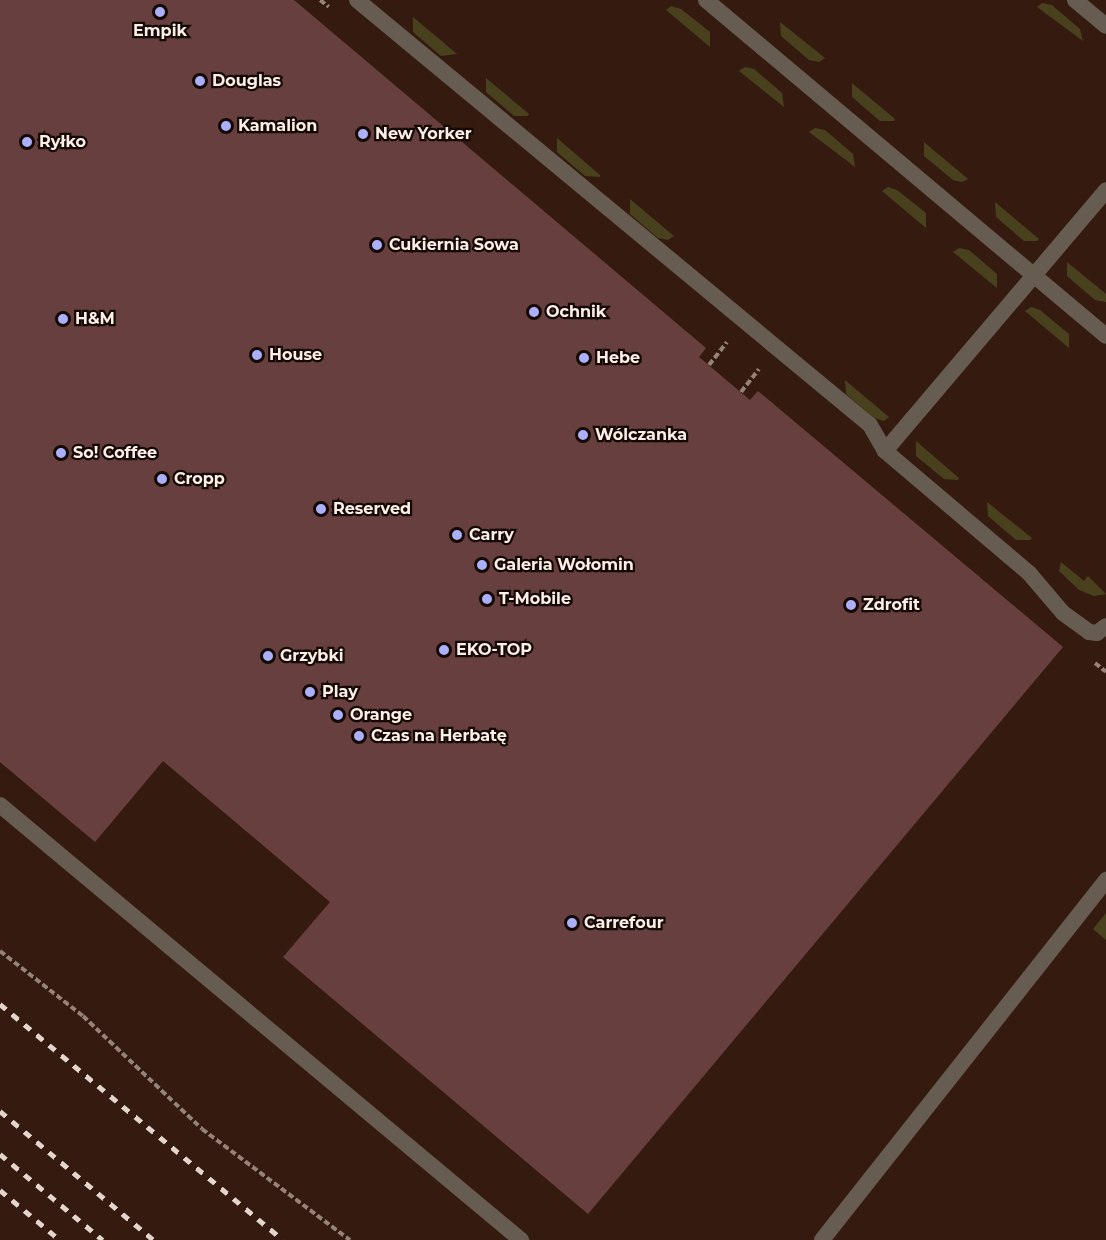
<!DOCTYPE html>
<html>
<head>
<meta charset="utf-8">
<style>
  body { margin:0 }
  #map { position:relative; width:1106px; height:1240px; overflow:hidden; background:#351b0f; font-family:Montserrat,sans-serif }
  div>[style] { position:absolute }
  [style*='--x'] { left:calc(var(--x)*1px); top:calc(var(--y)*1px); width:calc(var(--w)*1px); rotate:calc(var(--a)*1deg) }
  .green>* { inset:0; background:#49411d }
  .building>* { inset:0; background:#673f3e }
  .path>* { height:4px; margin-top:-2px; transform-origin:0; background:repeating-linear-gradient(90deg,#968278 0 6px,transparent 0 9px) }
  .service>* { height:16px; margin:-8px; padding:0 8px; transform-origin:8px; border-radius:8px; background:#665c52 }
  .rail>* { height:4.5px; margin-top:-2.25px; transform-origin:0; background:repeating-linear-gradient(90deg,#e3d4cc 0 8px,transparent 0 16px) }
  .dots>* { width:16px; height:16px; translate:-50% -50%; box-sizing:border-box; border:3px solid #140905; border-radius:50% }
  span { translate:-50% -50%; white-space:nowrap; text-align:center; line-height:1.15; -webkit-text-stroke:4.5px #140905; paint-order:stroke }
  .poi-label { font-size:16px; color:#fdefe8; font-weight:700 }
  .left { translate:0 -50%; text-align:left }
</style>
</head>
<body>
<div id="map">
  <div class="green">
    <div style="clip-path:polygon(1042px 3px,1052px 5px,1080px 29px,1083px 41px,1037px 7px)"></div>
    <div style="clip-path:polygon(671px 6px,681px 9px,710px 32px,710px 47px,666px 10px)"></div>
    <div style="clip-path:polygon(413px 17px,457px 54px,441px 56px,413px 32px)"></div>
    <div style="clip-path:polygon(780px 22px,825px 58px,819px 62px,809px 60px,781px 36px)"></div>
    <div style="clip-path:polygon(745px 67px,754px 69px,782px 93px,784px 107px,739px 71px)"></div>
    <div style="clip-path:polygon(486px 78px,529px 114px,528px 116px,514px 116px,486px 92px)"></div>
    <div style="clip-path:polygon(852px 83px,895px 119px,894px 121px,880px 121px,852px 97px)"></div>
    <div style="clip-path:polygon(815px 128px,825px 130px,853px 154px,855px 167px,809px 132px)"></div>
    <div style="clip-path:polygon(557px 138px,600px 175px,600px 177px,585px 176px,557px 152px)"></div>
    <div style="clip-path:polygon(924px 142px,968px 179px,962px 182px,953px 180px,924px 156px)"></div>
    <div style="clip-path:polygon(888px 187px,897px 190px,926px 213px,926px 228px,882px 191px)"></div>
    <div style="clip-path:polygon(630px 199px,674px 236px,668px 240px,658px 238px,630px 214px)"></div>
    <div style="clip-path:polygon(995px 202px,1039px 239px,1037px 241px,1024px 241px,996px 217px)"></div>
    <div style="clip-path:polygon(959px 248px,969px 250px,997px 274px,997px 288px,953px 252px)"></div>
    <div style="clip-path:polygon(1067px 262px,1106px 294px,1106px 302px,1095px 300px,1067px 276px)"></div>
    <div style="clip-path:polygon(1031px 307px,1040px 310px,1069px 334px,1069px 348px,1025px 311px)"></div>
    <div style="clip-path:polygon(845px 380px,889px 417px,884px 421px,874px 418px,846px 394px)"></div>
    <div style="clip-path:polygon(916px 441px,959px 478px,958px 480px,944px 479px,916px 456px)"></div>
    <div style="clip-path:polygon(987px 502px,1032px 538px,1030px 540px,1016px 540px,988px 516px)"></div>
    <div style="clip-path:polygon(1061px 562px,1084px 581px,1088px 576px,1106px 594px,1094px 596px,1079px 590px,1059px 571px)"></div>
    <div style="clip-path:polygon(1106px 913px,1106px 940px,1093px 929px)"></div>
  </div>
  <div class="building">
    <div style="clip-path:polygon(0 0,294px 0,706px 348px,699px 357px,750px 400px,758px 391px,1063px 647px,588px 1214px,283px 957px,330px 902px,163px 761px,95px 842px,0 762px)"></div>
  </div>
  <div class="path">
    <div style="--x:320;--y:0;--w:11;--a:38"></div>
    <div style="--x:709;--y:365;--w:29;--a:-52"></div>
    <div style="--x:741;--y:392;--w:29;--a:-52"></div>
    <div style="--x:1095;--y:663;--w:14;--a:39"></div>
    <div style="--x:0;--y:951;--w:105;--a:38.1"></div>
    <div style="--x:83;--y:1016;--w:164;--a:43.5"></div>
    <div style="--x:202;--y:1129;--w:185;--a:36.9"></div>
  </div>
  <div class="service">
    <div style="--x:357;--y:0;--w:666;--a:39.64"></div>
    <div style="--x:870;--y:425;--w:30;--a:60"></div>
    <div style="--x:885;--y:451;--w:189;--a:40.3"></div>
    <div style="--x:1029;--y:573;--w:52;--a:49.6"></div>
    <div style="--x:1063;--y:613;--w:32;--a:36"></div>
    <div style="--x:1089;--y:632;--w:8;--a:7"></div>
    <div style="--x:1097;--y:633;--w:11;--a:-38"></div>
    <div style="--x:706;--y:0;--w:522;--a:40.03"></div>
    <div style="--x:1075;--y:0;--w:40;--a:40"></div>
    <div style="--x:885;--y:451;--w:342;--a:-49.7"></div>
    <div style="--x:0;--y:805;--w:679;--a:39.86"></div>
    <div style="--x:822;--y:1240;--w:459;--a:-51.7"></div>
  </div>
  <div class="rail">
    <div style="--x:0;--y:1004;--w:368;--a:39.8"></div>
    <div style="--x:0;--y:1111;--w:201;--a:40"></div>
    <div style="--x:0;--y:1154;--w:134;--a:39.9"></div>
    <div style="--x:0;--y:1190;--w:78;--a:39.8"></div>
  </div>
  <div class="dots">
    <div style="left:160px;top:12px;background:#acaffb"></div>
    <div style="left:200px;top:81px;background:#acaffb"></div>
    <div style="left:226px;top:126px;background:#acaffb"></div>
    <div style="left:363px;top:134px;background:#acaffb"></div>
    <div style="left:27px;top:142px;background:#acaffb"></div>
    <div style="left:377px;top:245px;background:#acaffb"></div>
    <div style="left:534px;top:312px;background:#acaffb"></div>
    <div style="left:63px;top:319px;background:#acaffb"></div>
    <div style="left:257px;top:355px;background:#acaffb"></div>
    <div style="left:584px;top:358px;background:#acaffb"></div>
    <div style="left:583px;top:435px;background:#acaffb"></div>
    <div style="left:61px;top:453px;background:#acaffb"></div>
    <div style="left:162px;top:479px;background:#acaffb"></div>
    <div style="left:321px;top:509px;background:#acaffb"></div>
    <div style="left:457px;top:535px;background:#acaffb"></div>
    <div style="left:482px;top:565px;background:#acaffb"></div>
    <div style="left:487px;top:599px;background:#acaffb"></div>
    <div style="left:851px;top:605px;background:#acaffb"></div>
    <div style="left:444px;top:650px;background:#acaffb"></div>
    <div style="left:268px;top:656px;background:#acaffb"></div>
    <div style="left:310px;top:692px;background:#acaffb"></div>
    <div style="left:338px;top:715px;background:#acaffb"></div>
    <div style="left:359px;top:736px;background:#acaffb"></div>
    <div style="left:572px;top:923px;background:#acaffb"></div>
  </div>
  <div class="poi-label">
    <span style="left:160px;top:31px">Empik</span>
    <span class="left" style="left:212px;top:81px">Douglas</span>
    <span class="left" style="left:238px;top:126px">Kamalion</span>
    <span class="left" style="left:375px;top:134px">New Yorker</span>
    <span class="left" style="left:39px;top:142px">Ryłko</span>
    <span class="left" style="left:389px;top:245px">Cukiernia Sowa</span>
    <span class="left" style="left:546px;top:312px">Ochnik</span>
    <span class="left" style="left:75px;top:319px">H&amp;M</span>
    <span class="left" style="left:269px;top:355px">House</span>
    <span class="left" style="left:596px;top:358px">Hebe</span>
    <span class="left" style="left:595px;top:435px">Wólczanka</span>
    <span class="left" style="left:73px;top:453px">So! Coffee</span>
    <span class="left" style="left:174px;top:479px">Cropp</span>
    <span class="left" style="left:333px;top:509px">Reserved</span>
    <span class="left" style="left:469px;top:535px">Carry</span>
    <span class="left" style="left:494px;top:565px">Galeria Wołomin</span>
    <span class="left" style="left:499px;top:599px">T-Mobile</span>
    <span class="left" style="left:863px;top:605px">Zdrofit</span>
    <span class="left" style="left:456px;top:650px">EKO-TOP</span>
    <span class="left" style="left:280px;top:656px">Grzybki</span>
    <span class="left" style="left:322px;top:692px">Play</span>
    <span class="left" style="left:350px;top:715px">Orange</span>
    <span class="left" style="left:371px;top:736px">Czas na Herbatę</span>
    <span class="left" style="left:584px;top:923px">Carrefour</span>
  </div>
</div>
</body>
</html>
